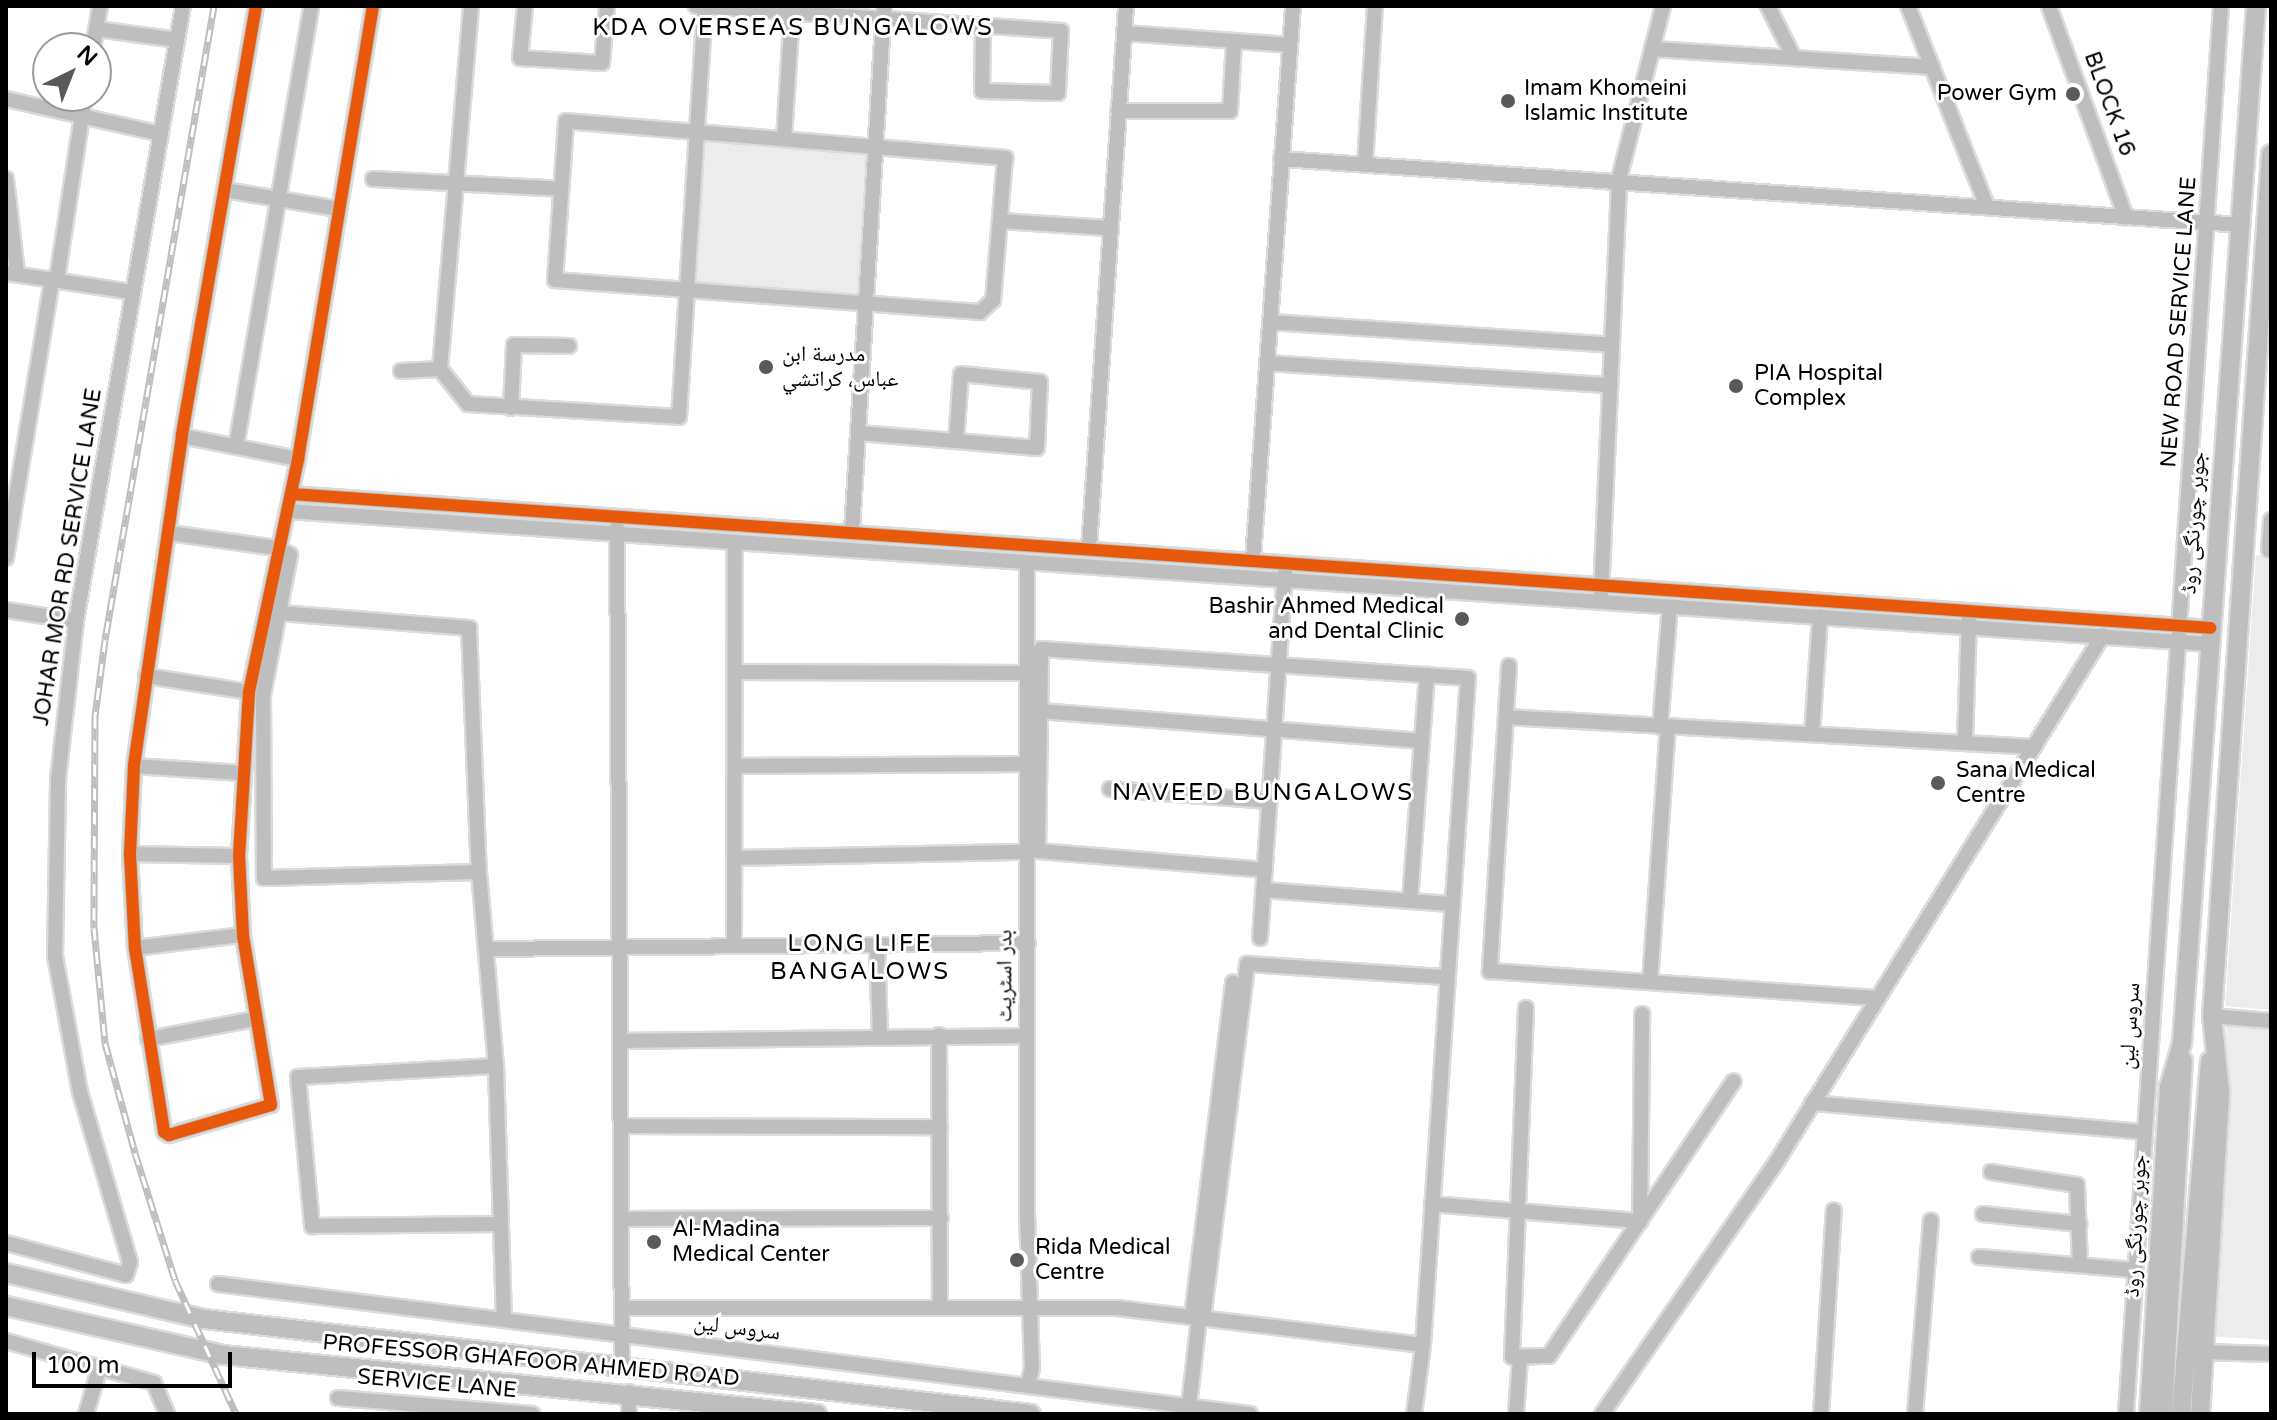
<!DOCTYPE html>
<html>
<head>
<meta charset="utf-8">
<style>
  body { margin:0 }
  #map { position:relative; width:2277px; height:1420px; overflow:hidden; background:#fff; font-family:"Varela Round","Noto Naskh Arabic",sans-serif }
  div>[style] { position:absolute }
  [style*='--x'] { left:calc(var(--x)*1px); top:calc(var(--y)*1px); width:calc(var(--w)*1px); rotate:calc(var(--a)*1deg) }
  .green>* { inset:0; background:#ececec; transform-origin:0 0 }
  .roads { filter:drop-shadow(2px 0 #dbdbdb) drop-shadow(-2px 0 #dbdbdb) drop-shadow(0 2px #dbdbdb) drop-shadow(0 -2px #dbdbdb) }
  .minor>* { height:14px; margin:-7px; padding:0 7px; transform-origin:7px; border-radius:7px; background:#bebebe }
  .major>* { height:18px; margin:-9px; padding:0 9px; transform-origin:9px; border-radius:9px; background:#bebebe }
  .rail>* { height:7px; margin-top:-3.5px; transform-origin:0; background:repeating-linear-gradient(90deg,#fff 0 12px,#bebebe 0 24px); box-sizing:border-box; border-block:2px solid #bebebe }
  .cycleway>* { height:12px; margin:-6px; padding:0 6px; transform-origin:6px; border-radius:6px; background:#e8590c }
  .dots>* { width:22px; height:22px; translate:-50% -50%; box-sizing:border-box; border:4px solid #fff; border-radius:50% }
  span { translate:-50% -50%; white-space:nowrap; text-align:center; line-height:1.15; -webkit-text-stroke:6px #fff; paint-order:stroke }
  .poi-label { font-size:22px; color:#000 }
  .left { translate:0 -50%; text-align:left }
  .right { translate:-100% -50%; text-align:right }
  .street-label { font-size:22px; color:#000 }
  .neighbourhood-label { font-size:24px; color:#000; letter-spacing:2px }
  .frame { position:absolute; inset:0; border:8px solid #000; pointer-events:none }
  .north { position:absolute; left:32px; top:32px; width:80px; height:80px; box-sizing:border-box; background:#fff; border:2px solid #999; border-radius:50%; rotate:43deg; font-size:22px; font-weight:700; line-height:32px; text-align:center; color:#000 }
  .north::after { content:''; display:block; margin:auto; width:28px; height:36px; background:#595959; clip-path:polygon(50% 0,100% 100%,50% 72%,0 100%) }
  .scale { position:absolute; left:32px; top:1352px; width:200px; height:36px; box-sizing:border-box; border:4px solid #000; border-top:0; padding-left:10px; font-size:24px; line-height:28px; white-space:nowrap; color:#000; -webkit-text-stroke:6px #fff; paint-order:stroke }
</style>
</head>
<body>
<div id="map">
  <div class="green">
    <div style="left:698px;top:132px;width:178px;height:158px;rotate:5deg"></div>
    <div style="clip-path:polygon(2256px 555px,2271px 556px,2271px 1010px,2225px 1006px)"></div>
    <div style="clip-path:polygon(2226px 1023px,2271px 1026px,2271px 1340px,2206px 1336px)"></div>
  </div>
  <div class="roads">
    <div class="minor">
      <div style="--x:256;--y:6;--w:436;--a:99.8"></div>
      <div style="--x:182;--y:436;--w:333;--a:98.3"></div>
      <div style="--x:134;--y:766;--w:88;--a:92.6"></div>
      <div style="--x:130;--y:854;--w:94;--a:87"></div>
      <div style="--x:135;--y:948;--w:186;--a:81"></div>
      <div style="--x:164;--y:1132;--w:6;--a:31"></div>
      <div style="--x:169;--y:1135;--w:106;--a:-16.4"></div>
      <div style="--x:271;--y:1105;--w:172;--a:-99.4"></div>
      <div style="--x:243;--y:935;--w:79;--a:-92.9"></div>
      <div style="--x:239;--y:856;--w:164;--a:-86.5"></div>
      <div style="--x:249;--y:692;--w:238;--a:-78.1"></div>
      <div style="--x:298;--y:459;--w:459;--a:-80.6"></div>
      <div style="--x:525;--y:6;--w:52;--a:95.5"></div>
      <div style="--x:520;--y:58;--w:82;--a:3.5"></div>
      <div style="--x:602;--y:63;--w:57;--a:-85"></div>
      <div style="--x:696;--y:6;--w:366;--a:3.9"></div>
      <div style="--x:1061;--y:31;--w:62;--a:92.8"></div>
      <div style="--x:1058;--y:93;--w:76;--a:-178.5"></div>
      <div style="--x:982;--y:91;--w:65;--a:-89.1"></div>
      <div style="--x:1768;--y:6;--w:56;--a:63.4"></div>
      <div style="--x:1908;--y:6;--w:216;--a:68.5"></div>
      <div style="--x:2049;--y:6;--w:225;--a:70"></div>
      <div style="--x:97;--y:29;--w:81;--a:7.8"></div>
      <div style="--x:1124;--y:33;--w:166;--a:4.1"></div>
      <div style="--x:93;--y:48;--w:43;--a:-80.5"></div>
      <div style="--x:1652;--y:49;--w:281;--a:3.7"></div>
      <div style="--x:6;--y:99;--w:159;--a:12.7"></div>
      <div style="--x:1118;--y:111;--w:112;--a:0"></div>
      <div style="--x:1230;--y:111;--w:70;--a:-86.7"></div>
      <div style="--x:566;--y:121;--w:441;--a:4.8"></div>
      <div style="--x:1005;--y:158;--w:143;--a:94.8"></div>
      <div style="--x:993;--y:300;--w:18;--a:137"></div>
      <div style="--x:980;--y:312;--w:426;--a:-175.7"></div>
      <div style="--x:555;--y:280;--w:159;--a:-86"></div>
      <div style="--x:784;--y:139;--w:127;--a:-86.4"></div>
      <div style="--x:1281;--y:159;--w:962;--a:3.93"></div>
      <div style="--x:1365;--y:164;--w:158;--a:-86.4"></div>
      <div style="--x:6;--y:179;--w:95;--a:83.3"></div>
      <div style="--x:373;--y:179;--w:188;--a:3"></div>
      <div style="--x:225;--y:190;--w:115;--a:9.5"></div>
      <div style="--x:1000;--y:221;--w:109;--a:3.7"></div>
      <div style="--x:6;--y:273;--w:126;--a:8.6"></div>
      <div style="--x:57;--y:279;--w:185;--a:-81.3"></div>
      <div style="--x:1270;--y:322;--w:343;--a:3.8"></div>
      <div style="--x:1267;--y:363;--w:344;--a:3.7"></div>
      <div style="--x:440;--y:369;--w:364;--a:-85.1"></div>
      <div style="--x:401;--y:371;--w:39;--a:-3"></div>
      <div style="--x:440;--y:369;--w:45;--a:51.3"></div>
      <div style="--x:468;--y:404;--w:211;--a:3.5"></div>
      <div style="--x:679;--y:417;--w:412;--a:-86.4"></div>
      <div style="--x:511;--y:408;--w:63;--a:-87.3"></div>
      <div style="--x:514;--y:345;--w:55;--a:1"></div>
      <div style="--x:859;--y:433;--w:97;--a:4.7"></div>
      <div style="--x:956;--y:441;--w:81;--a:4.9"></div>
      <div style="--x:1037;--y:448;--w:66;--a:-87.4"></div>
      <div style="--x:1040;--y:382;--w:79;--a:-174.2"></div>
      <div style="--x:961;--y:374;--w:67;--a:94.3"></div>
      <div style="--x:182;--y:436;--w:118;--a:11.2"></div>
      <div style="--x:236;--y:447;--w:447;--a:-80.3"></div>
      <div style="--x:291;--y:494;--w:1924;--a:3.99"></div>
      <div style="--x:288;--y:511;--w:1926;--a:3.96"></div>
      <div style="--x:617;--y:528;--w:836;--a:89.66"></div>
      <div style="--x:852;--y:531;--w:526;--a:-86.51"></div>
      <div style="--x:169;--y:533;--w:109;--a:7.9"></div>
      <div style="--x:277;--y:548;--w:15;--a:28"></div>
      <div style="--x:290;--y:555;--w:143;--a:100.9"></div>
      <div style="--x:263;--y:695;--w:183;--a:89.7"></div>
      <div style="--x:264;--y:878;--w:215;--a:-1.6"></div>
      <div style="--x:1089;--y:548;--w:543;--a:-86.09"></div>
      <div style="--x:2269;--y:550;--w:30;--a:-86"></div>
      <div style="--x:6;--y:558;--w:283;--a:-80.6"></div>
      <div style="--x:1253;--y:559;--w:554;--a:-85.86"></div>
      <div style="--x:1027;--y:564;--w:648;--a:90"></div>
      <div style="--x:1027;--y:1212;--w:156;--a:88.2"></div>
      <div style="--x:1032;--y:1368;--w:18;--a:103"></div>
      <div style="--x:1601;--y:596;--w:417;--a:-87.5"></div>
      <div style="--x:1619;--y:179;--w:179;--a:-75.7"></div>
      <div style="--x:6;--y:610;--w:71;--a:8.9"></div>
      <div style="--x:280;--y:613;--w:190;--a:4.5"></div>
      <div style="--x:469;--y:628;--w:244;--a:87.7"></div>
      <div style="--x:479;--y:872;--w:195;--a:85"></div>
      <div style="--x:496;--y:1066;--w:251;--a:88.2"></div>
      <div style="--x:1509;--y:666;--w:306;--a:93.6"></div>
      <div style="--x:1490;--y:971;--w:387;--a:4"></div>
      <div style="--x:736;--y:672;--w:289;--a:0.2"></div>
      <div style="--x:146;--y:676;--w:104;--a:8.8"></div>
      <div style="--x:1040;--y:711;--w:383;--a:4.5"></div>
      <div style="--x:1506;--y:717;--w:529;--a:3.25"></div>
      <div style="--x:1660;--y:727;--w:121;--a:-85.3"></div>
      <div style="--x:1812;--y:734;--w:118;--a:-86.1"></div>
      <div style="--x:1965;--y:740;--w:123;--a:-88.1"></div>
      <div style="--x:134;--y:766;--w:108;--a:3.7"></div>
      <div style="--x:735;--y:766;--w:291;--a:-0.4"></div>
      <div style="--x:1110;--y:789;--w:160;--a:4.3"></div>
      <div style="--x:130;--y:854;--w:109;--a:1.1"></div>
      <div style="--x:734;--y:858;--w:293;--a:-1.2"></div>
      <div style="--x:1265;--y:870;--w:228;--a:-175.2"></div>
      <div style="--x:1038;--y:851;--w:202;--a:-89.1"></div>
      <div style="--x:1041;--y:649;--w:428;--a:3.9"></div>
      <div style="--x:1468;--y:678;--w:669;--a:93.86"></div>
      <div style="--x:1423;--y:1345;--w:70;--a:97.4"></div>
      <div style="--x:1264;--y:890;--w:187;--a:4.3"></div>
      <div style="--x:1410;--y:900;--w:226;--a:-85.7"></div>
      <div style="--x:1260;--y:938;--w:368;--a:-86.1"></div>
      <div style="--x:877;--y:945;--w:90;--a:88.1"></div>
      <div style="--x:734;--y:946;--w:402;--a:-89.9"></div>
      <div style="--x:135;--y:948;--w:109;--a:-6.9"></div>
      <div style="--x:490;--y:949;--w:538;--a:-0.64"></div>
      <div style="--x:1650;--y:982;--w:256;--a:-86"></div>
      <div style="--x:1526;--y:1008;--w:349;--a:92.3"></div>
      <div style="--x:1512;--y:1357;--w:37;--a:-2"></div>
      <div style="--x:1549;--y:1356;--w:331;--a:-56.1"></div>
      <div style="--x:2212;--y:1016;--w:59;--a:4.8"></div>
      <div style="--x:939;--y:1035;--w:270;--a:89.8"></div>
      <div style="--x:148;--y:1039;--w:109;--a:-10.6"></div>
      <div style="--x:622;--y:1041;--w:405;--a:-0.7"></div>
      <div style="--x:496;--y:1066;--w:198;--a:176.8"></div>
      <div style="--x:298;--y:1077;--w:150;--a:84.6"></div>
      <div style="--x:312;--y:1226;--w:189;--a:-0.6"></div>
      <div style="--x:1812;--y:1103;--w:333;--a:5"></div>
      <div style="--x:623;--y:1126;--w:317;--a:0.2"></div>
      <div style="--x:1991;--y:1172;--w:87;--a:8.6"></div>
      <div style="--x:2077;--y:1185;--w:80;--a:87.9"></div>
      <div style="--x:1432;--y:1204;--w:209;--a:4.7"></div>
      <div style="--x:1640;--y:1221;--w:207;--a:-89.4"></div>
      <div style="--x:1983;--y:1214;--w:97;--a:5.9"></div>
      <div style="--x:624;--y:1219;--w:317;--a:-0.2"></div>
      <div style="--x:6;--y:1243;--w:124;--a:14.9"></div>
      <div style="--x:126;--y:1275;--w:14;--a:-73"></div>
      <div style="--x:130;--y:1262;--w:177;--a:-106.4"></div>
      <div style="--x:80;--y:1092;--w:138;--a:-100.4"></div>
      <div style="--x:55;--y:956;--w:177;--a:-89"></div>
      <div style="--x:58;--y:779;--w:159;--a:-83.5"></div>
      <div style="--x:76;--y:621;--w:624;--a:-80.13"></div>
      <div style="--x:1979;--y:1257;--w:156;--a:4.8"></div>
      <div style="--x:218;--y:1284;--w:1040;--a:7.18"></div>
      <div style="--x:625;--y:1308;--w:492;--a:0"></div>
      <div style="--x:1117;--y:1308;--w:308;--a:6.9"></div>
      <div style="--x:1192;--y:1317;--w:337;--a:-83"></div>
      <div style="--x:1203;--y:1319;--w:358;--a:-82.9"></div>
      <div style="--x:1247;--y:964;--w:197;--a:3.8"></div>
      <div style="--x:6;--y:1341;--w:154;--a:15.8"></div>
      <div style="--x:154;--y:1383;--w:34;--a:67"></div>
      <div style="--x:2203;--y:1352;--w:68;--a:1.7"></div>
      <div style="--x:629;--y:1392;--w:22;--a:90"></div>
      <div style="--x:338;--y:1398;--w:195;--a:4.7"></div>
      <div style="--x:1189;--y:1406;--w:89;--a:-83.5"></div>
      <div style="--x:86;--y:1414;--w:50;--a:-73.7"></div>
      <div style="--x:1516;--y:1414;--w:56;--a:-85.9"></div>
      <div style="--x:1602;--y:1414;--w:311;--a:-55.3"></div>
      <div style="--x:1779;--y:1158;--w:615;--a:-58.22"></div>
      <div style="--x:1821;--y:1414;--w:204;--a:-86.4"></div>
      <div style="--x:1915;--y:1414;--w:194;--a:-85.3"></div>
      <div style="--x:2126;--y:1414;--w:1411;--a:-86.14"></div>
    </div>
    <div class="major">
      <div style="--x:6;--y:1273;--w:203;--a:13.1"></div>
      <div style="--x:204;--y:1319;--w:832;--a:6.55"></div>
      <div style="--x:6;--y:1306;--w:222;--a:12.7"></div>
      <div style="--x:223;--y:1355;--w:597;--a:5.67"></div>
      <div style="--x:2149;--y:1414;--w:327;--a:-86.5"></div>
      <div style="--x:2169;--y:1088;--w:47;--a:-73.9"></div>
      <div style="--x:2182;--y:1043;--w:1040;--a:-85.92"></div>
      <div style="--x:2163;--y:1414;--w:354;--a:-86.8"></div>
      <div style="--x:2181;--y:1414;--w:354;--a:-85.3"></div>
      <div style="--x:2200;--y:1414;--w:323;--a:-86.4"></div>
      <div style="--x:2220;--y:1092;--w:76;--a:-96"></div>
      <div style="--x:2212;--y:1016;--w:864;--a:-86.08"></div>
    </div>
  </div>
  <div class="rail">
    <div style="--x:214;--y:6;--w:643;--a:99.76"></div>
    <div style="--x:105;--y:640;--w:77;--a:97.5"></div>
    <div style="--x:95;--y:716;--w:212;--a:90.3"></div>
    <div style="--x:94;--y:928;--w:116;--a:84.5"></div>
    <div style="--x:105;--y:1043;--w:114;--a:74.7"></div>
    <div style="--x:135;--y:1153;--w:133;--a:72.5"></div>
    <div style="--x:175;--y:1280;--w:147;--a:65.5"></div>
  </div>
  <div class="cycleway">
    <div style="--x:256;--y:6;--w:436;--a:99.8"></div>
    <div style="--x:182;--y:436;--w:333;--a:98.3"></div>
    <div style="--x:134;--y:766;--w:88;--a:92.6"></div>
    <div style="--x:130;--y:854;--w:94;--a:87"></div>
    <div style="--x:135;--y:948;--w:186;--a:81"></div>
    <div style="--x:164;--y:1132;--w:6;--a:31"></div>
    <div style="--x:169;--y:1135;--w:106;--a:-16.4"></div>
    <div style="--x:271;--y:1105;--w:172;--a:-99.4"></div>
    <div style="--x:243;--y:935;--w:79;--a:-92.9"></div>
    <div style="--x:239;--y:856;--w:164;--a:-86.5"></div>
    <div style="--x:249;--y:692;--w:238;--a:-78.1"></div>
    <div style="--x:298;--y:459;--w:459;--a:-80.6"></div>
    <div style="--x:291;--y:494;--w:1924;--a:3.99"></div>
  </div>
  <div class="dots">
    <div style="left:2073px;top:94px;background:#595959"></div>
    <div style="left:1508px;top:101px;background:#595959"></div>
    <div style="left:766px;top:367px;background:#595959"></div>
    <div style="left:1736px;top:386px;background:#595959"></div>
    <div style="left:1462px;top:619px;background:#595959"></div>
    <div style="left:1938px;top:783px;background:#595959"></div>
    <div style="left:654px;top:1242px;background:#595959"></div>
    <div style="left:1017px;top:1260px;background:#595959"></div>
  </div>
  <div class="poi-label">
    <span class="left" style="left:1524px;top:101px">Imam Khomeini<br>Islamic Institute</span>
    <span class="right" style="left:2057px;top:94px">Power Gym</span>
    <span class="left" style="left:782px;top:367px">مدرسة ابن<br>عباس، كراتشي</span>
    <span class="left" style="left:1754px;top:386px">PIA Hospital<br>Complex</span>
    <span class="right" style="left:1444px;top:619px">Bashir Ahmed Medical<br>and Dental Clinic</span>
    <span class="left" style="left:1956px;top:783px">Sana Medical<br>Centre</span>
    <span class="left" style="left:672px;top:1242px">Al-Madina<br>Medical Center</span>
    <span class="left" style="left:1035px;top:1260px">Rida Medical<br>Centre</span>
  </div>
  <div class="street-label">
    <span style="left:2109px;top:104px;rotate:70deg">BLOCK 16</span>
    <span style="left:2179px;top:322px;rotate:-86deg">NEW ROAD SERVICE LANE</span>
    <span style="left:2194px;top:523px;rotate:-86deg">جوہر چورنگی روڈ</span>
    <span style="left:68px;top:557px;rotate:-81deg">JOHAR MOR RD SERVICE LANE</span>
    <span style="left:1005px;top:976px;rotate:-90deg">بدر اسٹریٹ</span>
    <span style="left:2130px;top:1026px;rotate:-86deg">سروس لین</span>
    <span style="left:2136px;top:1226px;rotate:-87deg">جوہر چورنگی روڈ</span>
    <span style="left:737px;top:1328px;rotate:7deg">سروس لین</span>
    <span style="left:531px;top:1361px;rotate:5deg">PROFESSOR GHAFOOR AHMED ROAD</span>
    <span style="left:437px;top:1384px;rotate:5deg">SERVICE LANE</span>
  </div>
  <div class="neighbourhood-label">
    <span style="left:793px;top:28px">KDA OVERSEAS BUNGALOWS</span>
    <span style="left:1263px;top:793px">NAVEED BUNGALOWS</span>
    <span style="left:860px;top:958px">LONG LIFE<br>BANGALOWS</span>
  </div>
  <div class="frame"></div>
  <div class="north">N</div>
  <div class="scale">100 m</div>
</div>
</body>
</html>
